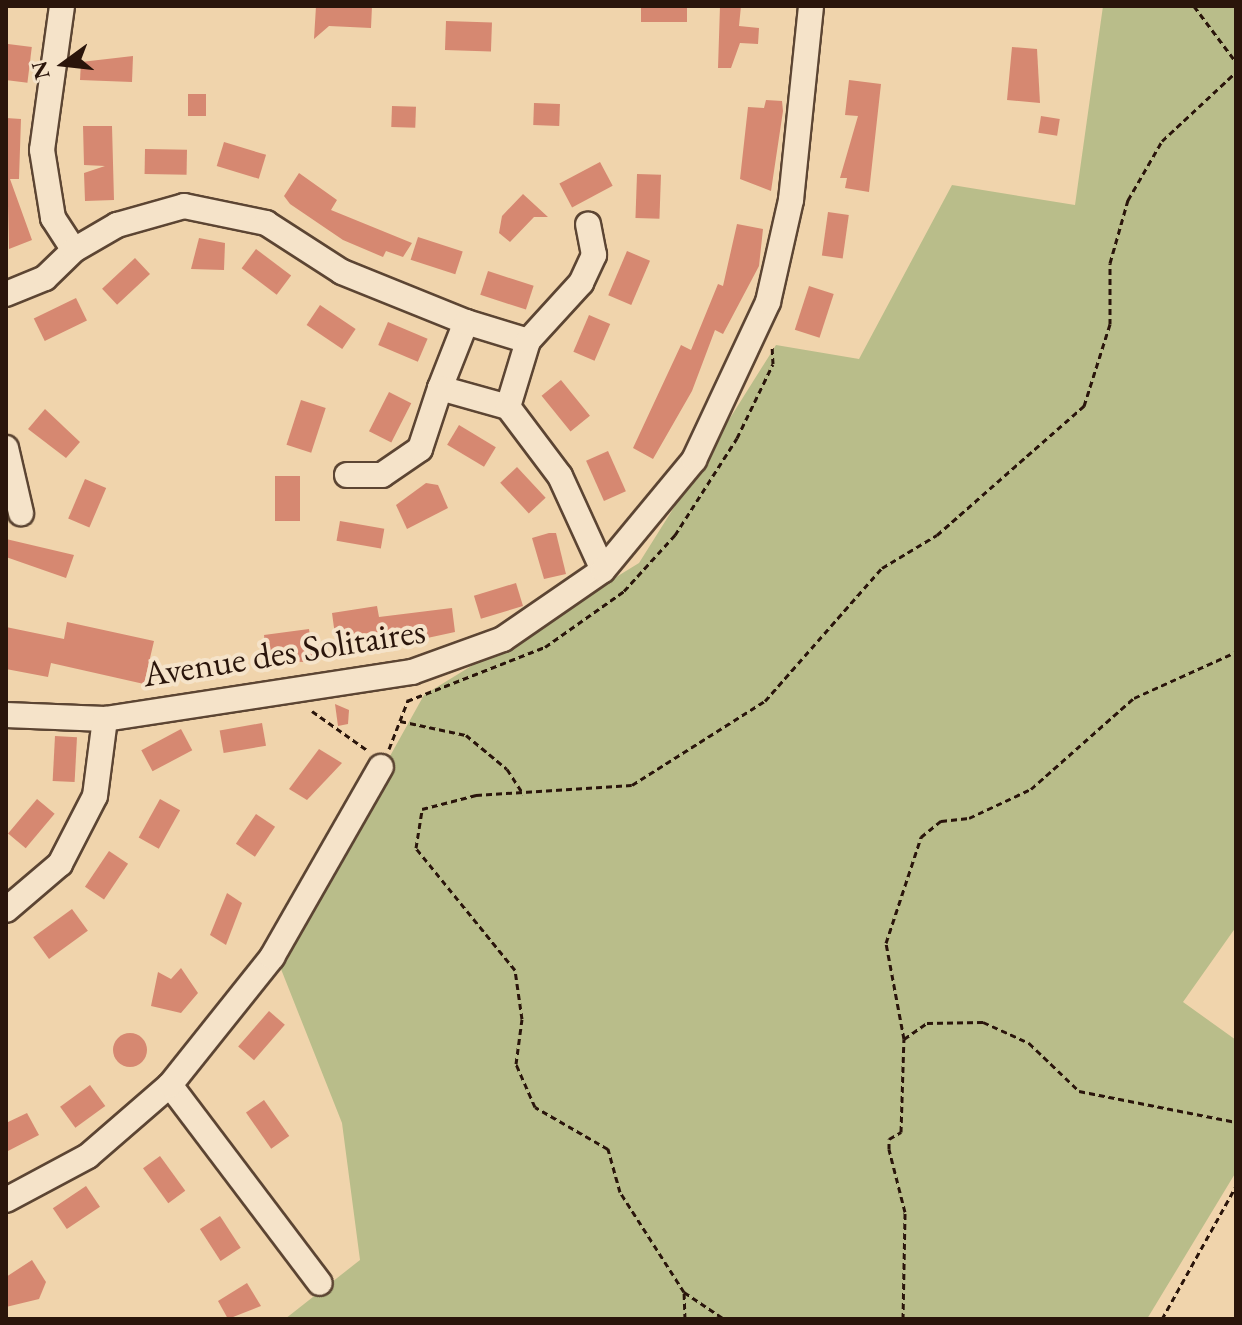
<!DOCTYPE html>
<html>
<head>
<meta charset="utf-8">
<style>
  body { margin:0 }
  #map { position:relative; width:1242px; height:1325px; overflow:hidden; background:#f0d4ac; font-family:"EB Garamond",serif }
  div>[style] { position:absolute }
  [style*='--x'] { left:calc(var(--x)*1px); top:calc(var(--y)*1px); width:calc(var(--w)*1px); rotate:calc(var(--a)*1deg) }
  .green>* { inset:0; background:#b9bd8a }
  .building>* { inset:0; background:#d68871; transform-origin:0 0 }
  .round { border-radius:50% }
  .path>* { height:3px; margin-top:-1.5px; transform-origin:0; background:repeating-linear-gradient(90deg,#2a150b 0 6px,transparent 0 10px) }
  .roads { filter:drop-shadow(2px 0 #5c4533) drop-shadow(-2px 0 #5c4533) drop-shadow(0 2px #5c4533) drop-shadow(0 -2px #5c4533) }
  .street>* { height:24px; margin:-12px; padding:0 12px; transform-origin:12px; border-radius:12px; background:#f5e3c9 }
  span { translate:-50% -50%; white-space:nowrap; text-align:center; line-height:1.15; -webkit-text-stroke:8px #f5e3c9; paint-order:stroke }
  .street-label { font-size:36px; color:#2a150b }
  .frame { position:absolute; inset:0; border:8px solid #2a150b; pointer-events:none }
  .north { position:absolute; left:24px; top:24px; width:80px; height:80px; -webkit-text-stroke:6px #f5e3c9; paint-order:stroke; rotate:255deg; font-size:22px; font-weight:700; line-height:32px; text-align:center; color:#2a150b }
  .north::after { content:''; display:block; margin:auto; width:28px; height:36px; background:#2a150b; clip-path:polygon(50% 0,100% 100%,50% 72%,0 100%) }
</style>
</head>
<body>
<div id="map">
  <div class="green">
    <div style="clip-path:polygon(1103px 6px,1236px 6px,1236px 927px,1183px 1002px,1236px 1040px,1236px 1172px,1147px 1319px,285px 1319px,360px 1260px,342px 1123px,277px 959px,424px 695px,639px 563px,776px 345px,859px 359px,952px 185px,1075px 205px)"></div>
  </div>
  <div class="building">
    <div style="clip-path:polygon(316px 6px,372px 6px,371px 28px,329px 26px,314px 39px)"></div>
    <div style="left:641px;top:6px;width:46px;height:16px"></div>
    <div style="clip-path:polygon(720px 6px,741px 6px,739px 26px,759px 28px,758px 44px,740px 43px,731px 68px,718px 68px)"></div>
    <div style="left:446px;top:21px;width:46px;height:29px;rotate:2deg"></div>
    <div style="left:8px;top:44px;width:24px;height:36px;rotate:7deg"></div>
    <div style="clip-path:polygon(1012px 47px,1037px 49px,1040px 103px,1007px 100px)"></div>
    <div style="clip-path:polygon(133px 56px,132px 82px,80px 80px,81px 62px)"></div>
    <div style="clip-path:polygon(849px 80px,881px 84px,869px 192px,845px 188px,847px 178px,840px 178px,858px 116px,845px 115px)"></div>
    <div style="left:188px;top:94px;width:18px;height:22px"></div>
    <div style="clip-path:polygon(766px 100px,782px 101px,783px 111px,771px 191px,740px 179px,748px 107px,764px 108px)"></div>
    <div style="left:534px;top:103px;width:26px;height:22px;rotate:2deg"></div>
    <div style="left:392px;top:106px;width:24px;height:21px;rotate:2deg"></div>
    <div style="left:1041px;top:116px;width:19px;height:17px;rotate:9deg"></div>
    <div style="clip-path:polygon(6px 118px,21px 119px,19px 179px,10px 179px,32px 240px,9px 249px)"></div>
    <div style="clip-path:polygon(83px 126px,112px 126px,114px 200px,85px 201px,84px 173px,105px 166px,84px 165px)"></div>
    <div style="left:224px;top:142px;width:44px;height:25px;rotate:17deg"></div>
    <div style="left:145px;top:149px;width:42px;height:25px;rotate:1deg"></div>
    <div style="left:600px;top:162px;width:27px;height:46px;rotate:62deg"></div>
    <div style="clip-path:polygon(299px 173px,337px 200px,331px 210px,412px 243px,403px 257px,386px 251px,383px 257px,343px 240px,290px 204px,284px 196px)"></div>
    <div style="left:637px;top:174px;width:24px;height:44px;rotate:2deg"></div>
    <div style="clip-path:polygon(523px 194px,548px 217px,534px 217px,510px 242px,499px 233px,502px 216px)"></div>
    <div style="left:828px;top:212px;width:21px;height:44px;rotate:8deg"></div>
    <div style="clip-path:polygon(737px 224px,763px 229px,759px 266px,723px 334px,715px 330px,692px 391px,653px 459px,633px 448px,681px 345px,691px 350px,718px 284px,723px 286px)"></div>
    <div style="left:418px;top:237px;width:47px;height:24px;rotate:18deg"></div>
    <div style="clip-path:polygon(199px 238px,225px 243px,224px 270px,191px 269px)"></div>
    <div style="left:256px;top:249px;width:44px;height:24px;rotate:37deg"></div>
    <div style="left:627px;top:251px;width:25px;height:48px;rotate:23deg"></div>
    <div style="left:135px;top:258px;width:22px;height:45px;rotate:47deg"></div>
    <div style="left:488px;top:271px;width:48px;height:25px;rotate:18deg"></div>
    <div style="left:809px;top:286px;width:26px;height:46px;rotate:18deg"></div>
    <div style="left:76px;top:298px;width:25px;height:47px;rotate:64deg"></div>
    <div style="left:320px;top:305px;width:43px;height:24px;rotate:34deg"></div>
    <div style="left:589px;top:315px;width:23px;height:40px;rotate:23deg"></div>
    <div style="left:388px;top:322px;width:43px;height:25px;rotate:23deg"></div>
    <div style="left:561px;top:380px;width:46px;height:25px;rotate:51deg"></div>
    <div style="left:389px;top:392px;width:25px;height:44px;rotate:27deg"></div>
    <div style="left:301px;top:400px;width:26px;height:47px;rotate:18deg"></div>
    <div style="clip-path:polygon(45px 409px,80px 442px,66px 458px,28px 429px)"></div>
    <div style="left:459px;top:425px;width:43px;height:23px;rotate:31deg"></div>
    <div style="left:608px;top:451px;width:44px;height:24px;rotate:66deg"></div>
    <div style="left:517px;top:467px;width:42px;height:23px;rotate:47deg"></div>
    <div style="left:275px;top:476px;width:25px;height:45px"></div>
    <div style="left:85px;top:479px;width:23px;height:43px;rotate:23deg"></div>
    <div style="clip-path:polygon(426px 483px,438px 485px,448px 508px,407px 529px,396px 505px)"></div>
    <div style="left:340px;top:521px;width:45px;height:20px;rotate:10deg"></div>
    <div style="clip-path:polygon(549px 533px,556px 533px,566px 574px,544px 579px,532px 538px)"></div>
    <div style="clip-path:polygon(6px 539px,74px 555px,66px 578px,6px 557px)"></div>
    <div style="left:516px;top:583px;width:24px;height:44px;rotate:73deg"></div>
    <div style="clip-path:polygon(377px 606px,379px 617px,452px 608px,455px 632px,418px 640px,407px 631px,335px 635px,332px 613px)"></div>
    <div style="clip-path:polygon(67px 622px,154px 641px,144px 684px,51px 663px,48px 677px,6px 669px,6px 627px,64px 639px)"></div>
    <div style="clip-path:polygon(309px 629px,313px 655px,305px 662px,267px 661px,264px 635px)"></div>
    <div style="clip-path:polygon(335px 704px,349px 710px,348px 724px,338px 726px)"></div>
    <div style="left:262px;top:723px;width:23px;height:43px;rotate:80deg"></div>
    <div style="left:181px;top:729px;width:24px;height:45px;rotate:62deg"></div>
    <div style="left:55px;top:736px;width:22px;height:45px;rotate:3deg"></div>
    <div style="clip-path:polygon(319px 749px,342px 763px,307px 800px,289px 789px)"></div>
    <div style="left:37px;top:799px;width:23px;height:45px;rotate:40deg"></div>
    <div style="left:160px;top:799px;width:23px;height:44px;rotate:29deg"></div>
    <div style="left:256px;top:814px;width:23px;height:36px;rotate:34deg"></div>
    <div style="left:109px;top:851px;width:23px;height:43px;rotate:34deg"></div>
    <div style="clip-path:polygon(227px 893px,242px 903px,226px 945px,210px 935px)"></div>
    <div style="left:72px;top:909px;width:27px;height:48px;rotate:54deg"></div>
    <div style="clip-path:polygon(181px 968px,198px 993px,181px 1013px,151px 1006px,158px 972px,171px 979px)"></div>
    <div style="left:269px;top:1011px;width:21px;height:47px;rotate:41deg"></div>
    <div class="round" style="left:113px;top:1033px;width:34px;height:34px"></div>
    <div style="left:90px;top:1085px;width:26px;height:37px;rotate:54deg"></div>
    <div style="left:264px;top:1100px;width:44px;height:22px;rotate:55deg"></div>
    <div style="clip-path:polygon(27px 1113px,39px 1135px,6px 1152px,6px 1123px)"></div>
    <div style="left:160px;top:1156px;width:43px;height:21px;rotate:54deg"></div>
    <div style="left:86px;top:1186px;width:25px;height:40px;rotate:56deg"></div>
    <div style="left:220px;top:1216px;width:38px;height:24px;rotate:57deg"></div>
    <div style="clip-path:polygon(32px 1260px,46px 1282px,39px 1299px,6px 1307px,6px 1277px)"></div>
    <div style="clip-path:polygon(247px 1283px,261px 1306px,228px 1319px,218px 1301px)"></div>
  </div>
  <div class="path">
    <div style="--x:1194;--y:6;--w:70;--a:53.1"></div>
    <div style="--x:407;--y:701;--w:148;--a:-21.4"></div>
    <div style="--x:545;--y:647;--w:97;--a:-35.3"></div>
    <div style="--x:624;--y:591;--w:76;--a:-47.7"></div>
    <div style="--x:675;--y:535;--w:115;--a:-57.4"></div>
    <div style="--x:737;--y:438;--w:82;--a:-64.1"></div>
    <div style="--x:773;--y:364;--w:19;--a:-93"></div>
    <div style="--x:312;--y:711;--w:67;--a:35.3"></div>
    <div style="--x:400;--y:721;--w:67;--a:12"></div>
    <div style="--x:466;--y:735;--w:53;--a:39.7"></div>
    <div style="--x:507;--y:769;--w:30;--a:57"></div>
    <div style="--x:389;--y:749;--w:53;--a:-68.8"></div>
    <div style="--x:904;--y:1039;--w:28;--a:-35"></div>
    <div style="--x:927;--y:1023;--w:56;--a:-1"></div>
    <div style="--x:983;--y:1022;--w:51;--a:24.5"></div>
    <div style="--x:1029;--y:1043;--w:69;--a:43.8"></div>
    <div style="--x:1079;--y:1091;--w:160;--a:11.2"></div>
    <div style="--x:684;--y:1292;--w:48;--a:34"></div>
    <div style="--x:685;--y:1319;--w:27;--a:-92"></div>
    <div style="--x:684;--y:1292;--w:119;--a:-122.6"></div>
    <div style="--x:620;--y:1192;--w:45;--a:-105.6"></div>
    <div style="--x:608;--y:1149;--w:84;--a:-150.1"></div>
    <div style="--x:535;--y:1107;--w:47;--a:-113.8"></div>
    <div style="--x:516;--y:1064;--w:45;--a:-82.4"></div>
    <div style="--x:522;--y:1019;--w:49;--a:-98.1"></div>
    <div style="--x:515;--y:970;--w:157;--a:-129.1"></div>
    <div style="--x:416;--y:848;--w:39;--a:-81"></div>
    <div style="--x:422;--y:809;--w:56;--a:-14.5"></div>
    <div style="--x:476;--y:795;--w:156;--a:-3.7"></div>
    <div style="--x:632;--y:785;--w:157;--a:-32.3"></div>
    <div style="--x:765;--y:701;--w:177;--a:-48.7"></div>
    <div style="--x:882;--y:568;--w:64;--a:-31"></div>
    <div style="--x:937;--y:535;--w:196;--a:-41.3"></div>
    <div style="--x:1084;--y:406;--w:86;--a:-72.4"></div>
    <div style="--x:1110;--y:324;--w:61;--a:-90"></div>
    <div style="--x:1110;--y:263;--w:66;--a:-74.1"></div>
    <div style="--x:1128;--y:200;--w:68;--a:-60"></div>
    <div style="--x:1162;--y:141;--w:101;--a:-43"></div>
    <div style="--x:903;--y:1319;--w:107;--a:-88.9"></div>
    <div style="--x:905;--y:1212;--w:65;--a:-104.3"></div>
    <div style="--x:889;--y:1149;--w:10;--a:-90"></div>
    <div style="--x:889;--y:1139;--w:14;--a:-30"></div>
    <div style="--x:901;--y:1132;--w:93;--a:-88.2"></div>
    <div style="--x:904;--y:1039;--w:98;--a:-100.6"></div>
    <div style="--x:886;--y:943;--w:112;--a:-71.7"></div>
    <div style="--x:921;--y:837;--w:26;--a:-39"></div>
    <div style="--x:941;--y:821;--w:28;--a:-6"></div>
    <div style="--x:969;--y:818;--w:68;--a:-25.1"></div>
    <div style="--x:1031;--y:789;--w:137;--a:-41.5"></div>
    <div style="--x:1134;--y:698;--w:112;--a:-24.3"></div>
    <div style="--x:1162;--y:1319;--w:152;--a:-60.9"></div>
  </div>
  <div class="roads">
    <div class="street">
      <div style="--x:62;--y:6;--w:145;--a:97.9"></div>
      <div style="--x:42;--y:150;--w:69;--a:80.8"></div>
      <div style="--x:53;--y:218;--w:38;--a:57"></div>
      <div style="--x:6;--y:294;--w:42;--a:-22.3"></div>
      <div style="--x:45;--y:278;--w:40;--a:-44"></div>
      <div style="--x:74;--y:250;--w:50;--a:-30.2"></div>
      <div style="--x:117;--y:225;--w:70;--a:-15.8"></div>
      <div style="--x:184;--y:206;--w:84;--a:11.7"></div>
      <div style="--x:266;--y:223;--w:90;--a:32.8"></div>
      <div style="--x:342;--y:272;--w:134;--a:22"></div>
      <div style="--x:466;--y:322;--w:71;--a:111.5"></div>
      <div style="--x:440;--y:388;--w:71;--a:15.6"></div>
      <div style="--x:508;--y:407;--w:86;--a:53"></div>
      <div style="--x:560;--y:476;--w:103;--a:65.4"></div>
      <div style="--x:466;--y:322;--w:65;--a:17"></div>
      <div style="--x:528;--y:341;--w:69;--a:106.9"></div>
      <div style="--x:528;--y:341;--w:79;--a:-47.6"></div>
      <div style="--x:581;--y:283;--w:31;--a:-65"></div>
      <div style="--x:594;--y:255;--w:31;--a:-101"></div>
      <div style="--x:6;--y:448;--w:67;--a:77"></div>
      <div style="--x:347;--y:475;--w:35;--a:0"></div>
      <div style="--x:382;--y:475;--w:46;--a:-34.4"></div>
      <div style="--x:420;--y:449;--w:64;--a:-71.8"></div>
      <div style="--x:6;--y:715;--w:99;--a:2.3"></div>
      <div style="--x:105;--y:719;--w:311;--a:-8.7"></div>
      <div style="--x:412;--y:672;--w:97;--a:-19.9"></div>
      <div style="--x:503;--y:639;--w:121;--a:-34.6"></div>
      <div style="--x:603;--y:570;--w:143;--a:-50.4"></div>
      <div style="--x:694;--y:460;--w:174;--a:-64.9"></div>
      <div style="--x:768;--y:302;--w:105;--a:-77.3"></div>
      <div style="--x:791;--y:200;--w:195;--a:-84.1"></div>
      <div style="--x:6;--y:910;--w:71;--a:-40.4"></div>
      <div style="--x:60;--y:864;--w:76;--a:-62.8"></div>
      <div style="--x:95;--y:796;--w:78;--a:-82.6"></div>
      <div style="--x:170;--y:1085;--w:248;--a:52.9"></div>
      <div style="--x:6;--y:1200;--w:93;--a:-28.2"></div>
      <div style="--x:88;--y:1156;--w:108;--a:-40.9"></div>
      <div style="--x:170;--y:1085;--w:164;--a:-51.4"></div>
      <div style="--x:272;--y:957;--w:219;--a:-60.2"></div>
    </div>
  </div>
  <div class="street-label">
    <span style="left:284px;top:652px;rotate:-9deg">Avenue des Solitaires</span>
  </div>
  <div class="frame"></div>
  <div class="north">N</div>
</div>
</body>
</html>
